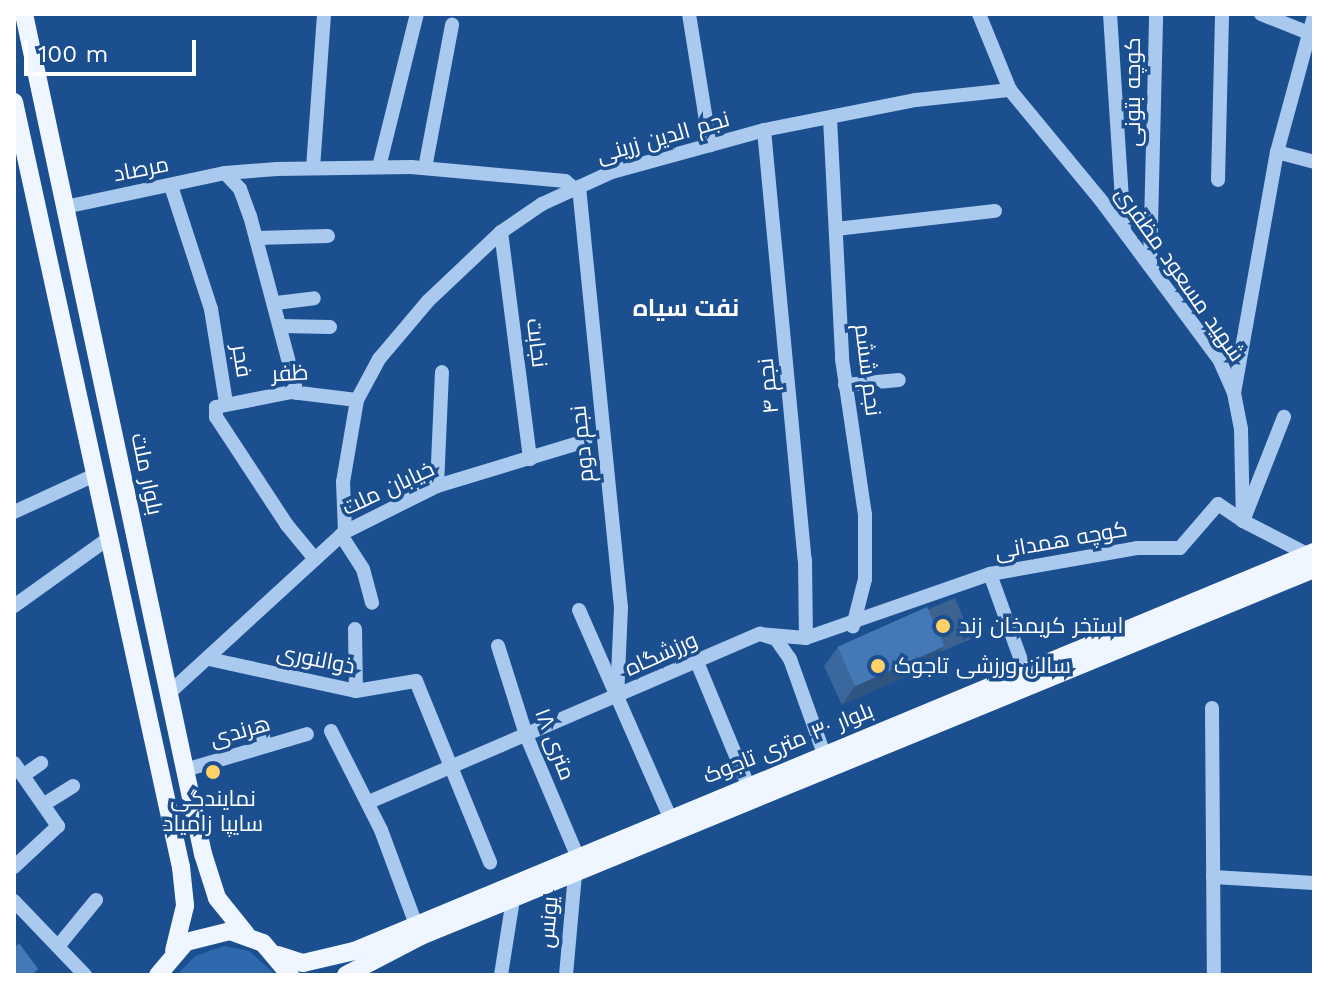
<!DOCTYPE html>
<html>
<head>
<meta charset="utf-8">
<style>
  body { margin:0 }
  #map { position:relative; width:1328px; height:989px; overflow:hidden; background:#1b4f8f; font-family:"Work Sans",Cairo,sans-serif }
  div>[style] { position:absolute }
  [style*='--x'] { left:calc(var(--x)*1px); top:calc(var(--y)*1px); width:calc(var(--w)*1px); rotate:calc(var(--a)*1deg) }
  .green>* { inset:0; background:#2e69ad }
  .water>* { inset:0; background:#3c6290; transform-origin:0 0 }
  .minor>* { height:14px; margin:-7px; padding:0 7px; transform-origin:7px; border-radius:7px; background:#a9c9ee }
  .major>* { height:18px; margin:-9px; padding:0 9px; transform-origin:9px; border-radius:9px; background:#f0f6ff }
  .wall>* { inset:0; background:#3a679d }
  .shaded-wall>* { inset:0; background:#305480 }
  .building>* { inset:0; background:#4478b7; transform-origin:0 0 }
  .dots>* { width:22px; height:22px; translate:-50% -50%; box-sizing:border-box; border:4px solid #1b4f8f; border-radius:50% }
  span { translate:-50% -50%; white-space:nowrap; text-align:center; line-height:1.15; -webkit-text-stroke:7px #1b4f8f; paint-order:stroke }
  .street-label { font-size:22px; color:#fff }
  .poi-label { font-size:22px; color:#fff }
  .left { translate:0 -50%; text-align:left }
  .neighbourhood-label { font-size:24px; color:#fff; font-weight:700 }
  .frame { position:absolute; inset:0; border:16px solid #fff; pointer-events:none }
  .scale { position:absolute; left:24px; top:40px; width:172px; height:36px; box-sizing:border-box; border:4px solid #fff; border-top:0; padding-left:10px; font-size:24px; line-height:28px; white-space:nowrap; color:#fff; -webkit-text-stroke:6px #1b4f8f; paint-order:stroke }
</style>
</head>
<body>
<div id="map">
  <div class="green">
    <div style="clip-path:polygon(224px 946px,249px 951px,276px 975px,177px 975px,195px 956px)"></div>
  </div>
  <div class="water">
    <div style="left:955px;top:598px;width:44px;height:43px;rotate:67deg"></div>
  </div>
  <div class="minor">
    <div style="--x:689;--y:14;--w:133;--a:80.9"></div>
    <div style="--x:979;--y:14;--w:82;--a:67.8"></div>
    <div style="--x:1010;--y:90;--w:141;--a:50.5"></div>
    <div style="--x:1100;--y:199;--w:199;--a:53.4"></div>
    <div style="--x:1219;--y:359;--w:37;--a:66"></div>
    <div style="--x:1234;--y:393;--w:37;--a:79"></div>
    <div style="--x:1241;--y:429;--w:92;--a:88.8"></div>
    <div style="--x:1243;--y:521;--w:74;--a:27.3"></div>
    <div style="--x:1110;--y:14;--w:217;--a:86.3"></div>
    <div style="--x:1261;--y:14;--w:52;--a:21.6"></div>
    <div style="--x:830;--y:118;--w:241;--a:87.1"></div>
    <div style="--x:842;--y:359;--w:158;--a:81.6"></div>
    <div style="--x:865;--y:515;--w:64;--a:90"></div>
    <div style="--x:865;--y:579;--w:49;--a:104.3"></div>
    <div style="--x:764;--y:130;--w:432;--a:84.6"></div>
    <div style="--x:805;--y:560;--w:78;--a:89.3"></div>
    <div style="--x:1277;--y:152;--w:38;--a:15"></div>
    <div style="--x:379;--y:167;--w:158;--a:-76.1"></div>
    <div style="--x:313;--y:168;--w:154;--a:-85.9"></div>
    <div style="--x:425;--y:168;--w:146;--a:-79.3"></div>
    <div style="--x:225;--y:173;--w:22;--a:47"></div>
    <div style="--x:240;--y:189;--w:29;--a:70"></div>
    <div style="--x:250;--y:216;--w:183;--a:75.1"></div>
    <div style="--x:1218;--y:180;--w:166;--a:-88.6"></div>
    <div style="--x:171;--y:186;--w:129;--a:72"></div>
    <div style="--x:211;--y:309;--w:95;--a:80.9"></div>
    <div style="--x:579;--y:187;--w:422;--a:84.3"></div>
    <div style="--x:621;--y:607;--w:90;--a:92.5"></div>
    <div style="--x:65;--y:207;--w:164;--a:-12"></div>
    <div style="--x:225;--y:173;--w:52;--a:-4.4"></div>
    <div style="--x:277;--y:169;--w:134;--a:-0.9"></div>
    <div style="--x:411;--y:167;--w:155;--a:5.2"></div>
    <div style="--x:565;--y:181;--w:13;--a:39"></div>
    <div style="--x:836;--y:229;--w:160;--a:-6.5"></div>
    <div style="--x:501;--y:232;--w:229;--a:82.7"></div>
    <div style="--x:256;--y:238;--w:72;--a:-1.6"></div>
    <div style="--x:1150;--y:266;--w:252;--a:-88.6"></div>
    <div style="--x:276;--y:303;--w:38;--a:-7"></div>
    <div style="--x:281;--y:326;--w:49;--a:1.2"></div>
    <div style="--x:845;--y:385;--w:54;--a:-5.3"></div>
    <div style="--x:1234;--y:393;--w:245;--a:-79.9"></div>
    <div style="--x:1277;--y:152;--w:141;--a:-74.8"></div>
    <div style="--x:437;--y:486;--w:114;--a:-87.5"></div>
    <div style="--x:14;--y:512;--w:89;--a:-24.6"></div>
    <div style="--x:345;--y:532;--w:50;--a:-92.3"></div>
    <div style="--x:343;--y:482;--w:83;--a:-80.3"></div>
    <div style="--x:357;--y:400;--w:47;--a:-61.8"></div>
    <div style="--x:379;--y:359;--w:76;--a:-49.8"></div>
    <div style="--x:428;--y:301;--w:100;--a:-43.4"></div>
    <div style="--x:501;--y:232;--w:50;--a:-34.3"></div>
    <div style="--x:542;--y:204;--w:77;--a:-24.6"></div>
    <div style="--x:612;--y:172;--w:158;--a:-15.4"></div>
    <div style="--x:764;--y:130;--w:155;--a:-11.2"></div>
    <div style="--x:916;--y:100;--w:95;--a:-6.1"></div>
    <div style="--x:341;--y:535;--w:40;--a:57.1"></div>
    <div style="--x:363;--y:569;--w:35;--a:75"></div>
    <div style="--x:315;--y:559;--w:44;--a:-129.5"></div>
    <div style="--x:287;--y:525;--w:129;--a:-123.3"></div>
    <div style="--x:216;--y:417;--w:10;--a:-90"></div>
    <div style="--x:216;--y:407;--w:76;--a:-11.3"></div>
    <div style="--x:291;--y:392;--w:66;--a:6.9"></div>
    <div style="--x:990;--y:574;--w:103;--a:70.2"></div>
    <div style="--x:14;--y:606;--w:117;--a:-35.6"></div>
    <div style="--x:579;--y:610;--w:226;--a:66.3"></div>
    <div style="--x:355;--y:629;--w:62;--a:89.1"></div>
    <div style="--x:760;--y:634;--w:46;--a:5"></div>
    <div style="--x:806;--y:638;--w:195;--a:-19.2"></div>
    <div style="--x:990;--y:574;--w:149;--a:-10"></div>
    <div style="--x:1137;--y:548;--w:43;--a:0"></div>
    <div style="--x:1180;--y:548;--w:58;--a:-49.2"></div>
    <div style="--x:1218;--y:504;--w:30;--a:34"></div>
    <div style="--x:1243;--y:521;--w:112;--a:-68.5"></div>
    <div style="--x:498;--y:646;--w:93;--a:72.5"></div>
    <div style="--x:526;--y:735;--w:130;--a:67"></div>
    <div style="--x:209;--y:659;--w:150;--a:12.3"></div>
    <div style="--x:356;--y:691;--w:61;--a:-9.5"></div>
    <div style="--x:416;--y:681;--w:196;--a:67.8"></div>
    <div style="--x:697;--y:662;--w:133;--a:67.5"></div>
    <div style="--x:169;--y:693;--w:239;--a:-42.5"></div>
    <div style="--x:345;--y:532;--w:103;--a:-26.6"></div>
    <div style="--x:437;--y:486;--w:155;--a:-16.9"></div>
    <div style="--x:1212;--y:708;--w:267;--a:89.6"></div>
    <div style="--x:261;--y:728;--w:18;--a:77"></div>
    <div style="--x:331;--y:731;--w:111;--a:63.2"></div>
    <div style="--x:381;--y:830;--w:98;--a:69.7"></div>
    <div style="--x:14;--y:763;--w:77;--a:55.1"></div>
    <div style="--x:58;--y:826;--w:60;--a:137"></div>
    <div style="--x:185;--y:770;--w:127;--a:-16.4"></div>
    <div style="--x:24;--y:775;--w:21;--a:-35"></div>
    <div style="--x:369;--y:802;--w:426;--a:-23.3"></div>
    <div style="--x:760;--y:634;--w:17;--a:17"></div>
    <div style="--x:776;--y:639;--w:24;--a:55"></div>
    <div style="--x:790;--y:659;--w:101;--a:70.3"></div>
    <div style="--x:46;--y:803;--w:32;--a:-32"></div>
    <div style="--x:1213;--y:877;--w:101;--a:3.4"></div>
    <div style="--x:14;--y:901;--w:103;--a:46.2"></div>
    <div style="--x:60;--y:944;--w:57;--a:-50.7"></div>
    <div style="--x:501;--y:975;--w:77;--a:-81"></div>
    <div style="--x:566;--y:975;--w:101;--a:-84.9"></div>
  </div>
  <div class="major">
    <div style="--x:24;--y:14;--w:859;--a:77.97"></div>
    <div style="--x:203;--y:854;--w:46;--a:72.3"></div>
    <div style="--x:217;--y:898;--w:46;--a:51.1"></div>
    <div style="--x:14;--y:102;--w:783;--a:77.69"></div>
    <div style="--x:181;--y:867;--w:39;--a:84"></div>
    <div style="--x:185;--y:906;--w:46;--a:103.7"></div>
    <div style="--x:278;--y:955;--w:26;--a:18"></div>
    <div style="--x:303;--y:963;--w:52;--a:-13.2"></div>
    <div style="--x:354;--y:951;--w:1040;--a:-22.57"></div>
    <div style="--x:158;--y:975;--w:43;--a:-49.7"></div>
    <div style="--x:186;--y:942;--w:45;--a:-14"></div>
    <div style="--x:230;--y:931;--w:35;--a:20"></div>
    <div style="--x:263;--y:943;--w:42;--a:49.8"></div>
    <div style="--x:346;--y:975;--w:85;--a:-27.5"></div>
    <div style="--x:421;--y:936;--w:965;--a:-22.34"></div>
  </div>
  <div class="wall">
    <div style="clip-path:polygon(838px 647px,931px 665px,842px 705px,824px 666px)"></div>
  </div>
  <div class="shaded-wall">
    <div style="clip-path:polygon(944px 646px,931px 665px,842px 705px,855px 686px)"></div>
  </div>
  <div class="building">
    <div style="left:927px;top:607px;width:43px;height:98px;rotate:66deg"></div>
    <div style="clip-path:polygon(19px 943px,38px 969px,32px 975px,17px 975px,14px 970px,14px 949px)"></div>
  </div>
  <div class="dots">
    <div style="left:943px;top:626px;background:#ffd166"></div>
    <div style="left:878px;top:666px;background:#ffd166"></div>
    <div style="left:213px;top:772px;background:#ffd166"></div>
  </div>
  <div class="street-label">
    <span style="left:1133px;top:92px;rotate:-90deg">کوچه بتونی</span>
    <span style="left:663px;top:137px;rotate:-16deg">نجم الدین زرینی</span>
    <span style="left:141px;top:169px;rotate:-11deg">مرصاد</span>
    <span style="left:1180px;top:274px;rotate:55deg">شهید مسعود مظفری</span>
    <span style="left:537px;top:343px;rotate:83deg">نجابت</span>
    <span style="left:242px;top:361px;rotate:81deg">فجر</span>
    <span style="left:868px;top:370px;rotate:83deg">نجم ششم</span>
    <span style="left:290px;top:373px;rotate:-3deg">ظفر</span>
    <span style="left:768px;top:386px;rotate:-96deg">نجم ۴</span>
    <span style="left:582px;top:444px;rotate:-96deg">نجم دوم</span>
    <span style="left:147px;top:474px;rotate:78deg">بلوار ملت</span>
    <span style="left:388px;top:488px;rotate:-25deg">خیابان ملت</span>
    <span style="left:1061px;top:540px;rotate:-10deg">کوچه همدانی</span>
    <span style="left:661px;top:654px;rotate:-24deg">ورزشگاه</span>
    <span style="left:316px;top:659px;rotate:11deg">ذوالنوری</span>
    <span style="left:240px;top:731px;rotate:-16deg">هرندی</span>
    <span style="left:788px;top:743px;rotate:-22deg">بلوار ۳۰ متری تاجوک</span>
    <span style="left:555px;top:744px;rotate:69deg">۱۸ متری</span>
    <span style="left:548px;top:922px;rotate:-85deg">یونس</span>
  </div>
  <div class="poi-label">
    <span class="left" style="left:959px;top:626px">استخر کریمخان زند</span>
    <span class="left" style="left:894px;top:666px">سالن ورزشی تاجوک</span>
    <span style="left:213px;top:811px">نمایندگی<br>سایپا زامیاد</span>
  </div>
  <div class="neighbourhood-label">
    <span style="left:686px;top:309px">نفت سیاه</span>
  </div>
  <div class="frame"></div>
  <div class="scale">100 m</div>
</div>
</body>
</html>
